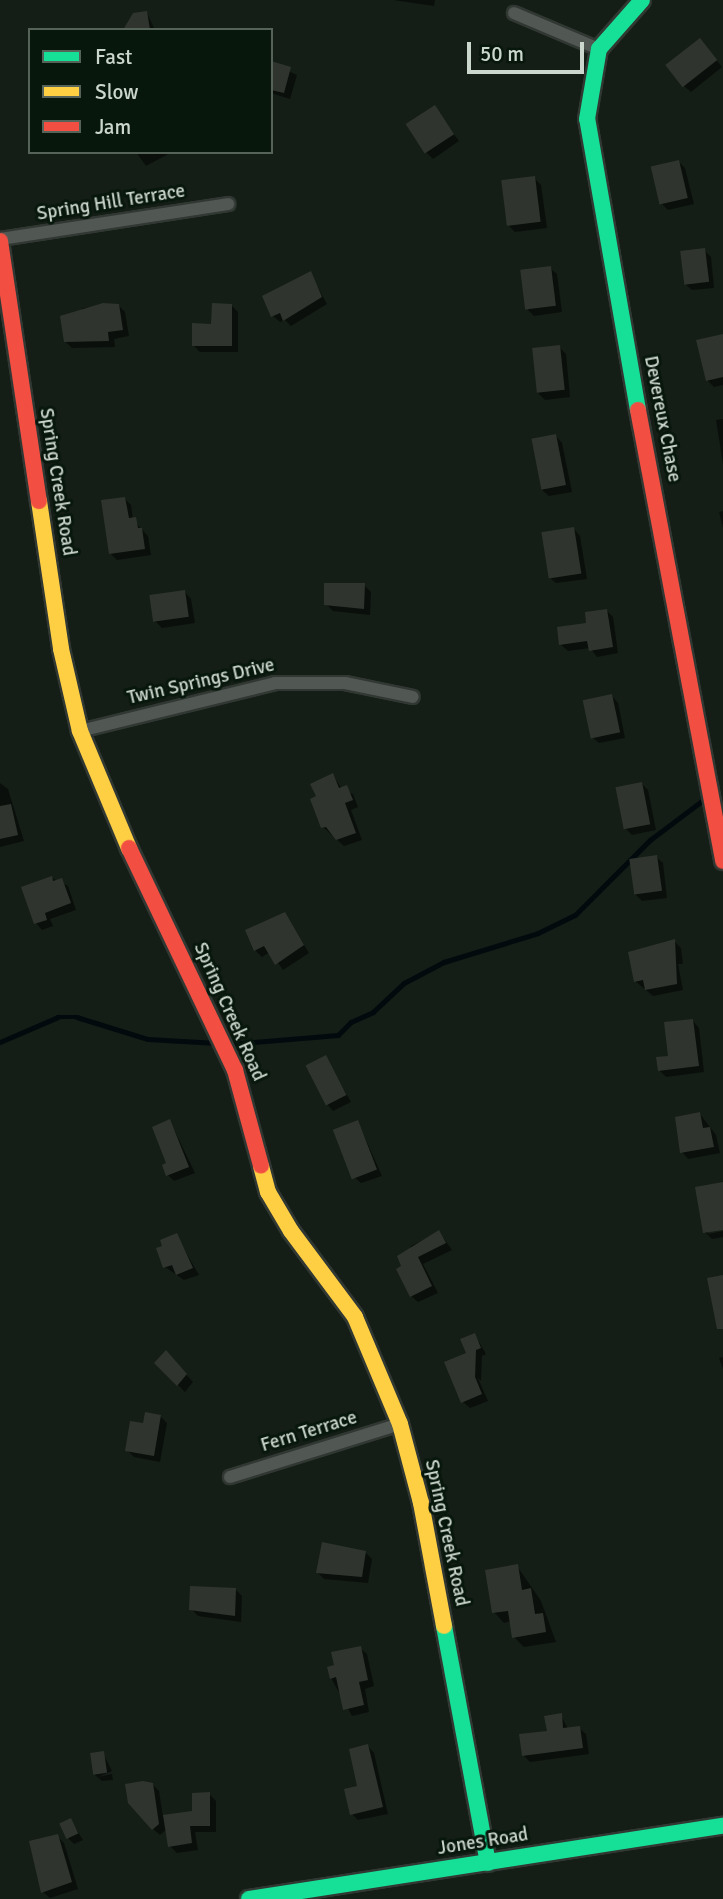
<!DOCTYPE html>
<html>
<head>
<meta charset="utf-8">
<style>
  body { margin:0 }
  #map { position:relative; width:723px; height:1899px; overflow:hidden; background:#141d16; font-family:Signika,sans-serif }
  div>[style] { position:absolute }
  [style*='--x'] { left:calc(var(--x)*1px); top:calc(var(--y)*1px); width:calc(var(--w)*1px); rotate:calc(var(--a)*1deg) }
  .shadow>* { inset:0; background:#0007 }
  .stream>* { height:4.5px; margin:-2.25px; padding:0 2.25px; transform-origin:2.25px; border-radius:2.25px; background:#020a0d }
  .building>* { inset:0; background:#2f352e; transform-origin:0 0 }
  .roads { filter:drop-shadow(2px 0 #313833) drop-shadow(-2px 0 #313833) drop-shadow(0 2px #313833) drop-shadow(0 -2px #313833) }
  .street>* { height:12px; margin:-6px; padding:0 6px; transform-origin:6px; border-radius:6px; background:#515853 }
  .fast>* { height:16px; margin:-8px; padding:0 8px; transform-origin:8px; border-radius:8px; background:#16e098 }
  .slow>* { height:16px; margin:-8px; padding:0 8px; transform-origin:8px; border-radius:8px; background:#ffcf43 }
  .jam>* { height:16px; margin:-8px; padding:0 8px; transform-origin:8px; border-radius:8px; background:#f24e42 }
  span { translate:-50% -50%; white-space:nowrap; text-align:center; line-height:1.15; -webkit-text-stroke:6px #07170c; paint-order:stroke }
  .street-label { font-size:19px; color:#cbd6cd }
  .legend { position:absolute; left:28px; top:28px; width:245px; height:126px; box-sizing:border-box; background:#07170c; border:2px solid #556359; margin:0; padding:9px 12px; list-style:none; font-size:21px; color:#cbd6cd }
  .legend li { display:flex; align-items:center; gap:14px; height:35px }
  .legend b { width:35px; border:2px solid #556359 }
  .scale { position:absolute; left:467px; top:42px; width:117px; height:32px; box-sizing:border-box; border:4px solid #cbd6cd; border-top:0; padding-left:9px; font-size:21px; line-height:24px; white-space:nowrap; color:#cbd6cd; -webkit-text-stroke:5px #07170c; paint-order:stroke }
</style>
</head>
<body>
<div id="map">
  <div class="shadow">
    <div style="clip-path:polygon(393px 0,435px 0,434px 6px)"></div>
    <div style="clip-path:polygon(147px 13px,155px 30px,128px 30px)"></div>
    <div style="clip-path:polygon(706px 47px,722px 67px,691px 92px,684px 86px)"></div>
    <div style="clip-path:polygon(271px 63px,297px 75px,290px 99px,271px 93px)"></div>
    <div style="clip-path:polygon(434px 107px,459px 141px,433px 159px,426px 152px)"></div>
    <div style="clip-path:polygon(136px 152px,172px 152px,146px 166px)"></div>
    <div style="clip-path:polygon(679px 162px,685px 168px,694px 204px,668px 210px,661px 203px)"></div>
    <div style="clip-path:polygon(534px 178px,541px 185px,547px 228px,515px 232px,509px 226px)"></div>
    <div style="clip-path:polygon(704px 250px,711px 257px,714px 288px,692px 290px,685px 284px)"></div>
    <div style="clip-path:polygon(550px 268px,557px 274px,562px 312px,534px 316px,528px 310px)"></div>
    <div style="clip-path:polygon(310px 273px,327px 304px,291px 326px,285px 320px,280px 322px,273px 316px)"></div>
    <div style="clip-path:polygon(118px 305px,125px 312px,129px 336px,114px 339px,115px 347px,72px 348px,65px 341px,83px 308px)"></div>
    <div style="clip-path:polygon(231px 305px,238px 312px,238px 352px,200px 352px,193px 345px)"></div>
    <div style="clip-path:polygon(723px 336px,723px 385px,714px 387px,707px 380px)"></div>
    <div style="clip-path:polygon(559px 347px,566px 354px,570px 397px,545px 400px,538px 393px)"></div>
    <div style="clip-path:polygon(723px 419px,723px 464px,716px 420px)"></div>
    <div style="clip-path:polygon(556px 436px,562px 443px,572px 492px,549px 496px,542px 490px)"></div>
    <div style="clip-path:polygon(125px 499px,131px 505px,133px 520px,148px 536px,151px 555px,117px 560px,110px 553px)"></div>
    <div style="clip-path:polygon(723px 511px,723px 528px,719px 512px)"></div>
    <div style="clip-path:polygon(574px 529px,580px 536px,587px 579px,556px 583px,549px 577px)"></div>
    <div style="clip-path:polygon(364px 585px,371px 592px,370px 615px,333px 611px,326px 604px)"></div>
    <div style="clip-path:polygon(185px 592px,191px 599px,195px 623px,162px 628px,155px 621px)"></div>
    <div style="clip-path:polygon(607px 611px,613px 617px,618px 653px,597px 657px,590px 648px,568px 651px,561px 645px)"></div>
    <div style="clip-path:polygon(612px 696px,618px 703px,625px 738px,599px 743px,592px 737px)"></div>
    <div style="clip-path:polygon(333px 775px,342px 789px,353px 794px,358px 807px,351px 810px,362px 840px,344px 846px,323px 827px,318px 797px)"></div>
    <div style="clip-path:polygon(0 783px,8px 789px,24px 841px,0 847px)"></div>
    <div style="clip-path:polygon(642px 784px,648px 790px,656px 830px,632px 835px,625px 828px)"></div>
    <div style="clip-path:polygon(656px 857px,663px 863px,667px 898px,642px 901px,635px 894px)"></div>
    <div style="clip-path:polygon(52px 878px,68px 886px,76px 910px,50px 919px,53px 926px,42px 930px,36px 923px)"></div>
    <div style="clip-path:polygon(285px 914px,309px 953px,283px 970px,270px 952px,262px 957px,255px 950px)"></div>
    <div style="clip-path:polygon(674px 941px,681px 948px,683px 964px,678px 964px,683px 990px,653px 996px,635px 981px)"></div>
    <div style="clip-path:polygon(693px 1021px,699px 1028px,704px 1072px,666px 1077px,659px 1070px)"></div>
    <div style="clip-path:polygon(325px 1057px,351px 1102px,333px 1111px,327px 1104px)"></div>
    <div style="clip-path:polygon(700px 1114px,716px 1135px,720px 1153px,688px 1159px,682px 1152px)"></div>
    <div style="clip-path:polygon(170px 1121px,195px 1173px,174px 1181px,168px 1175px)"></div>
    <div style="clip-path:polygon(358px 1122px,382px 1176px,361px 1183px,354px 1177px)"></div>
    <div style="clip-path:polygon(723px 1185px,723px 1228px,708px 1230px,708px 1234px,723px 1231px,723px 1237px,712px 1239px,705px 1232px)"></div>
    <div style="clip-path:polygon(439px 1232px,452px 1250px,423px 1264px,438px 1293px,418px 1302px,411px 1296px,404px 1267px,411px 1246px)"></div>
    <div style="clip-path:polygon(176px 1235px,199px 1275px,184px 1280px,165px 1267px,165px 1247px)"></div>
    <div style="clip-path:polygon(475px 1335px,486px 1354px,482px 1356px,481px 1381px,478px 1378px,488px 1401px,470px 1408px,463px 1402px)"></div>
    <div style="clip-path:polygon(723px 1357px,723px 1369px,719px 1358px)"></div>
    <div style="clip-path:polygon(172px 1359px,193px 1382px,185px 1392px,156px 1363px)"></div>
    <div style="clip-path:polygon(160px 1416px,167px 1423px,160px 1462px,134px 1457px,127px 1450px,144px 1425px)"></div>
    <div style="clip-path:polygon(365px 1552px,372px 1559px,368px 1583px,324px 1579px,318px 1573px)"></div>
    <div style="clip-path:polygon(517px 1566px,541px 1601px,556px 1642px,524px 1647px,514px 1637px,511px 1621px,504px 1623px,494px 1612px)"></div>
    <div style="clip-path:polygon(236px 1590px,242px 1596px,241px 1622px,198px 1616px,191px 1609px)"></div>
    <div style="clip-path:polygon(360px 1648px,367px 1654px,374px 1686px,365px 1689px,369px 1712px,352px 1716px,331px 1678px,337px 1667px)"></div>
    <div style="clip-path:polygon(561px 1715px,568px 1729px,579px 1728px,586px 1734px,589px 1754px,530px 1762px,523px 1755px,549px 1733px)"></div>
    <div style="clip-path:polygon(368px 1746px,374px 1753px,388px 1814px,358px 1820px,352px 1814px)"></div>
    <div style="clip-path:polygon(103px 1753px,112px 1771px,98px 1777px,112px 1774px,113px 1780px,102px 1781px,95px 1775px)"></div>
    <div style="clip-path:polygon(152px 1784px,159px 1791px,163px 1817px,193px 1813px,209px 1794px,216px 1801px,216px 1832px,195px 1832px,198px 1850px,177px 1853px,170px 1846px,167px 1829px,160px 1835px,153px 1829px)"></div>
    <div style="clip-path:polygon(70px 1820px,83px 1840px,74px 1844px,67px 1837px)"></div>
    <div style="clip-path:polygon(57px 1836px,64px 1843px,78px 1889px,50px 1898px,43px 1892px)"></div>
  </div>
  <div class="stream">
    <div style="--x:0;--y:1042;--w:63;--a:-23.3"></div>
    <div style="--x:58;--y:1017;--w:19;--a:0"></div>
    <div style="--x:77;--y:1017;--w:74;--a:17.2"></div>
    <div style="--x:148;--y:1039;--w:69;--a:3.3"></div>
    <div style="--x:229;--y:1044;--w:109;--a:-4.7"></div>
    <div style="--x:338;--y:1035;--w:18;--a:-45"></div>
    <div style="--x:351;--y:1022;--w:24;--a:-24"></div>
    <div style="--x:373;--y:1012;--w:42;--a:-43.1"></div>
    <div style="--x:404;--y:983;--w:45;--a:-27.7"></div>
    <div style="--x:444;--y:962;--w:98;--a:-17.1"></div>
    <div style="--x:538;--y:933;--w:41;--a:-25.9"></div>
    <div style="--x:575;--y:915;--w:106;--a:-45"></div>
    <div style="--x:650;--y:840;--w:70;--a:-36.9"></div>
  </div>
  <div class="building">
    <div style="clip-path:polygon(147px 11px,150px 30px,123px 30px,133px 13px)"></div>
    <div style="left:700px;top:38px;width:28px;height:44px;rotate:52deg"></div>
    <div style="clip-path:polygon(271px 61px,291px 67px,284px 93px,271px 90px)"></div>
    <div style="left:435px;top:105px;width:35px;height:35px;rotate:57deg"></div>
    <div style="left:679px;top:160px;width:39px;height:29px;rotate:77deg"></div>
    <div style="left:535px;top:176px;width:46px;height:34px;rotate:83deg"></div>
    <div style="left:705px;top:248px;width:34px;height:25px;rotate:83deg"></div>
    <div style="left:551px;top:266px;width:40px;height:31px;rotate:83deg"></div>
    <div style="clip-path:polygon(311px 271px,322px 297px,283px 321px,280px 313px,271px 317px,262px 296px)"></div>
    <div style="clip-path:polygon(103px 303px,119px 304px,123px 330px,108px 332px,109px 341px,64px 342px,60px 316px)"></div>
    <div style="clip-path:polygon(212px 303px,232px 304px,232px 346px,192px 346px,192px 323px,211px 324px)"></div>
    <div style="clip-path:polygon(723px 334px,723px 377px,706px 381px,696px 340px)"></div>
    <div style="left:560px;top:345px;width:45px;height:28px;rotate:84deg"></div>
    <div style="left:556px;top:434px;width:52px;height:25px;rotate:79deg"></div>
    <div style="clip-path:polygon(125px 497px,129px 518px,136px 517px,138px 528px,142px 528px,145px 549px,109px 554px,101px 500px)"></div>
    <div style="left:574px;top:527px;width:47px;height:33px;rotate:81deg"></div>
    <div style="clip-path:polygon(324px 583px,365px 583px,364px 609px,324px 605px)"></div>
    <div style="left:185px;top:590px;width:27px;height:36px;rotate:82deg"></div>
    <div style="clip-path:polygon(607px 609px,613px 647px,589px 651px,587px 641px,559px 645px,557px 627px,586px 623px,585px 612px)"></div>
    <div style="left:612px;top:694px;width:39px;height:30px;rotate:78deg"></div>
    <div style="clip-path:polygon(333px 773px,339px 788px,347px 785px,353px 800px,345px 803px,356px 833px,336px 840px,326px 827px,321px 828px,310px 799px,316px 796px,310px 784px)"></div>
    <div style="left:642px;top:782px;width:43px;height:27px;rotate:79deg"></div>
    <div style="clip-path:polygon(11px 804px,18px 835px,0 839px,0 806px)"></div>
    <div style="left:657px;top:855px;width:36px;height:28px;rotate:82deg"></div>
    <div style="clip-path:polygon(52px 876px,53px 881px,62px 878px,71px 903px,45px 913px,47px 920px,34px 924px,21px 887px)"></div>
    <div style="clip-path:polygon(285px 912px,304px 945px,275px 965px,264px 946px,254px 951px,245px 930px)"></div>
    <div style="clip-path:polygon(675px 939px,677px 984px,645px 990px,643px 980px,634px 982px,628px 952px)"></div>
    <div style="clip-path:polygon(693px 1019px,699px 1066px,658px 1071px,656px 1057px,668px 1056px,664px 1022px)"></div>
    <div style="left:326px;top:1055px;width:45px;height:23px;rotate:63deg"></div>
    <div style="clip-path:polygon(700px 1112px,703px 1128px,710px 1127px,714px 1147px,680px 1153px,675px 1117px)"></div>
    <div style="clip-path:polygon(170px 1119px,189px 1167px,166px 1176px,162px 1165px,166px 1163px,152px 1127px)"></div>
    <div style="left:358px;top:1120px;width:53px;height:27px;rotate:69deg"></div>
    <div style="clip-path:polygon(723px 1182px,723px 1230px,703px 1233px,695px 1187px)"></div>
    <div style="clip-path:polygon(439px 1230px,446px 1243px,418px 1257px,432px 1286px,410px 1297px,396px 1269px,401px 1266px,397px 1256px)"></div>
    <div style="clip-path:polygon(177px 1233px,193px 1268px,176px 1275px,172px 1265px,163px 1268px,156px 1248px,162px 1246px,160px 1240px)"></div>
    <div style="clip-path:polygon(723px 1275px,723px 1329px,717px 1329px,707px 1278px)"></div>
    <div style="clip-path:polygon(475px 1333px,481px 1348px,476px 1350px,475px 1378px,471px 1367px,482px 1394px,461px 1403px,444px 1362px,466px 1353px,460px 1339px)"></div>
    <div style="clip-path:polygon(166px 1350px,187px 1374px,177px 1386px,154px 1363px)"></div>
    <div style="clip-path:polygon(145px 1412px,161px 1415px,154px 1456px,125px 1451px,130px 1421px,143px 1423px)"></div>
    <div style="clip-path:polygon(322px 1542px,366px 1551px,362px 1577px,316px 1573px)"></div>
    <div style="clip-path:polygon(518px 1564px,522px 1590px,531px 1588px,535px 1614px,543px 1613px,546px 1632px,512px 1638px,508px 1611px,492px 1613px,485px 1570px)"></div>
    <div style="clip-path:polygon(190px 1586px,236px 1588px,235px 1616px,189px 1610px)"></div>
    <div style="clip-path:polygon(361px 1646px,368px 1680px,359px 1682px,364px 1705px,343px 1710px,336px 1677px,330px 1679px,327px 1667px,334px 1665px,331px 1652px)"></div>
    <div style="clip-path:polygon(562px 1713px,563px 1728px,580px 1726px,583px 1748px,522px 1756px,519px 1734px,547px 1731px,544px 1716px)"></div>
    <div style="clip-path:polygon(368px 1744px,383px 1807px,350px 1815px,344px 1789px,357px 1786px,349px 1749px)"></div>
    <div style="left:104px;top:1751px;width:22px;height:14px;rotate:82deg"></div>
    <div style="clip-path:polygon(143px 1781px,153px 1783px,159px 1824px,152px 1830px,128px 1803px,125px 1784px)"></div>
    <div style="clip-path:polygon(210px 1792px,210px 1826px,190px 1826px,192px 1843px,168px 1847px,163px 1815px,192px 1811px,192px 1793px)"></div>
    <div style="left:71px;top:1818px;width:17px;height:13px;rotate:65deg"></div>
    <div style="clip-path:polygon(58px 1834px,72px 1882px,41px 1893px,29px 1841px)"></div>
  </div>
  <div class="roads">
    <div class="street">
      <div style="--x:514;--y:13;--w:92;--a:23"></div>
      <div style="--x:0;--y:239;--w:231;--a:-8.7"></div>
      <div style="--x:80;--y:731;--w:201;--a:-13.8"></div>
      <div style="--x:275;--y:683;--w:70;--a:0"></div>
      <div style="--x:345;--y:683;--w:69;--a:11.6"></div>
      <div style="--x:230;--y:1477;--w:178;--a:-17.3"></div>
    </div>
    <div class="fast">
      <div style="--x:638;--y:410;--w:295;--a:-99.9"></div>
      <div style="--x:587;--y:119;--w:71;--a:-80.3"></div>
      <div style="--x:599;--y:49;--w:65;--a:-48.7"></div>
      <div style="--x:444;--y:1626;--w:241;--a:79.5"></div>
      <div style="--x:249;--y:1899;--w:480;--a:-8.8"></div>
    </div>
    <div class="slow">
      <div style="--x:39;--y:501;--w:150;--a:81.5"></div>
      <div style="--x:61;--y:649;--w:84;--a:77"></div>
      <div style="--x:80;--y:731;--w:127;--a:67.3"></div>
      <div style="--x:261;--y:1166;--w:27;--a:75"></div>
      <div style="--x:268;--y:1192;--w:45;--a:59.5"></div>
      <div style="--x:291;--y:1231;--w:107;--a:53.3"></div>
      <div style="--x:355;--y:1317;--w:116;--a:67.2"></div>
      <div style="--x:400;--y:1424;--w:82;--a:75.1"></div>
      <div style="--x:421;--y:1503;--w:125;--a:79.4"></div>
    </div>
    <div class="jam">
      <div style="--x:0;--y:241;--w:263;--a:81.5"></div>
      <div style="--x:638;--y:410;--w:459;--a:79.3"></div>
      <div style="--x:129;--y:848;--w:246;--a:64.5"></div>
      <div style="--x:235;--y:1070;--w:99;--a:74.8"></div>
    </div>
  </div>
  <div class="street-label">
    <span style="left:111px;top:203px;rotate:-9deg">Spring Hill Terrace</span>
    <span style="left:662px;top:419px;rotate:79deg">Devereux Chase</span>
    <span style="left:57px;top:482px;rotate:81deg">Spring Creek Road</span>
    <span style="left:201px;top:682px;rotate:-13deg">Twin Springs Drive</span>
    <span style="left:229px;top:1012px;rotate:66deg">Spring Creek Road</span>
    <span style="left:309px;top:1432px;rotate:-17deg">Fern Terrace</span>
    <span style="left:446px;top:1533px;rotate:78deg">Spring Creek Road</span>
    <span style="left:483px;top:1842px;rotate:-9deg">Jones Road</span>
  </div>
  <ul class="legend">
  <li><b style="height:9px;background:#16e098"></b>Fast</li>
  <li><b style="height:9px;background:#ffcf43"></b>Slow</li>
  <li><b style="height:9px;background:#f24e42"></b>Jam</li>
  </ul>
  <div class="scale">50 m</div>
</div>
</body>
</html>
